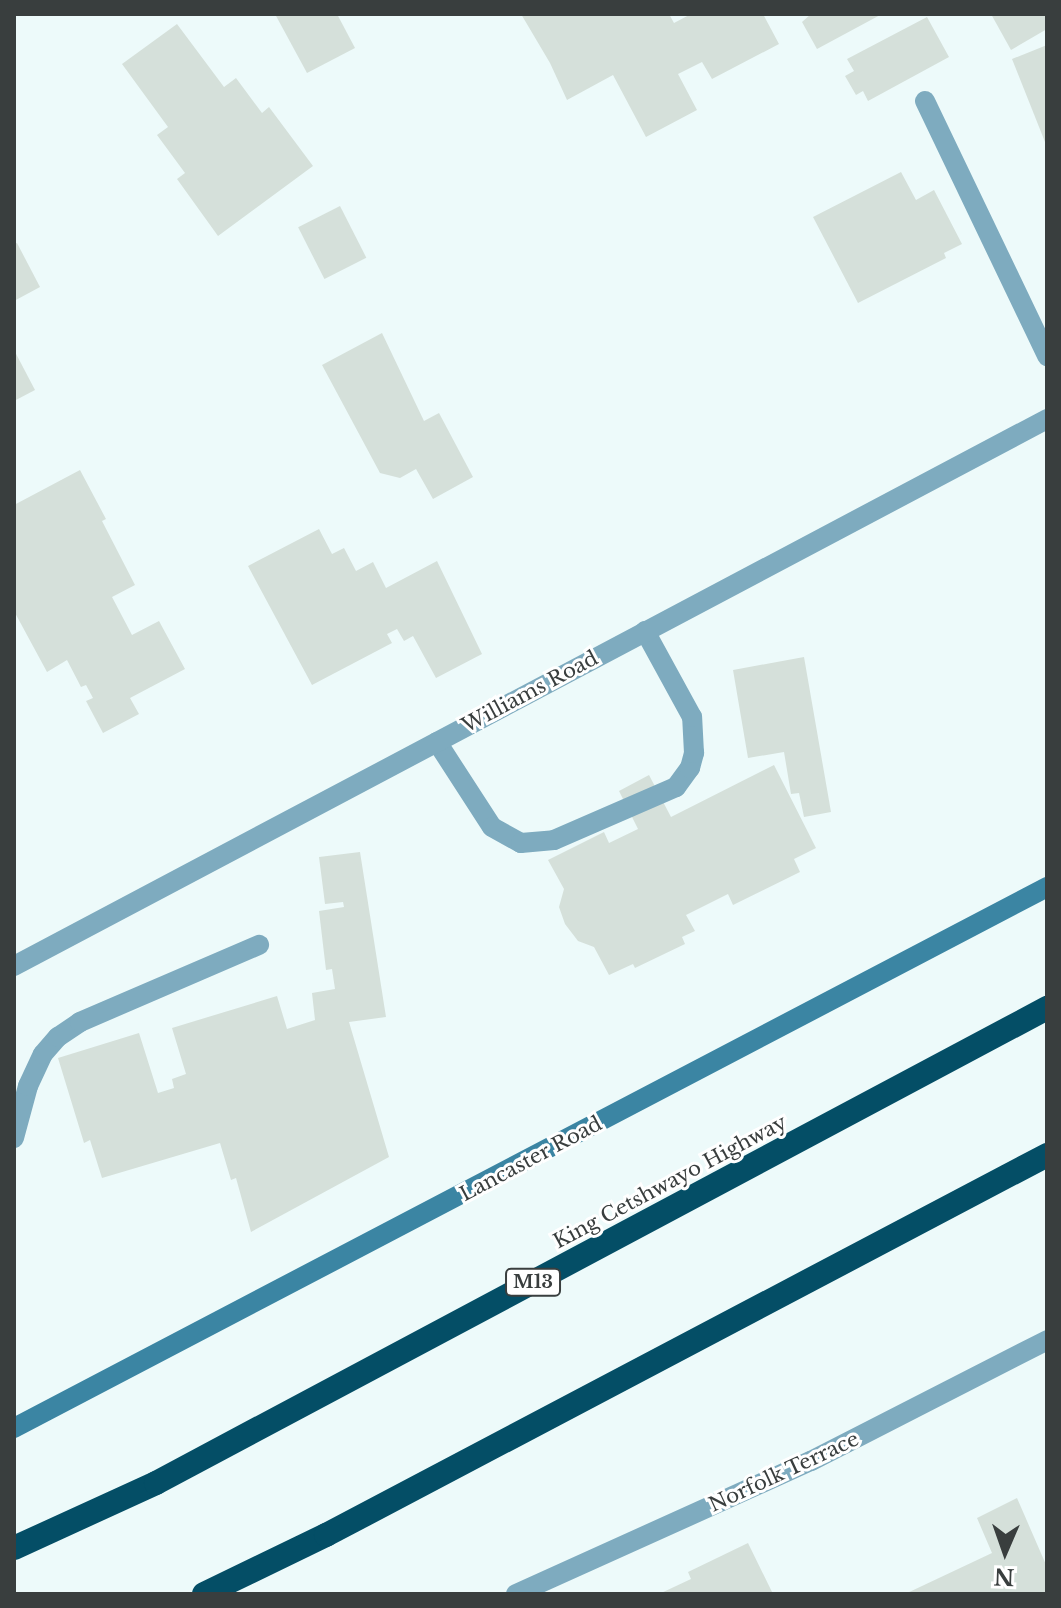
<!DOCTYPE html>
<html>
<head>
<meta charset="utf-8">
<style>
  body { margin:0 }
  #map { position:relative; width:1061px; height:1608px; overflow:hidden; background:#edfafa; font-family:"Libre Baskerville",serif }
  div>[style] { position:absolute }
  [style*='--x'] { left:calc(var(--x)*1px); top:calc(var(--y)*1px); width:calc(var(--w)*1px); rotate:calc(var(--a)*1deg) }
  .building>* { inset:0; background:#d5e0da; transform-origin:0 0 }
  .lane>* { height:20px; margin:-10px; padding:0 10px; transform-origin:10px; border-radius:10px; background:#7eabbf }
  .street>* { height:20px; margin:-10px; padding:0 10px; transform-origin:10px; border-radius:10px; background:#7eabbf }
  .secondary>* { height:20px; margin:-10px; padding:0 10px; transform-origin:10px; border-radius:10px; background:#3b85a3 }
  .highway>* { height:24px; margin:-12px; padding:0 12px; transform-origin:12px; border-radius:12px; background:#044e66 }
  span { translate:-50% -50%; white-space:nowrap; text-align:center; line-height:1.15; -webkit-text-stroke:6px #fff; paint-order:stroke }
  .shield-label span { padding:2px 6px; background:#fff; border:2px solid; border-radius:6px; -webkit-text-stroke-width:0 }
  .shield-label { font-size:18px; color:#393e3e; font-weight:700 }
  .street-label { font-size:20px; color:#393e3e }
  .frame { position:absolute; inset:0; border:16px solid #393e3e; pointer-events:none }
  .north { position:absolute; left:965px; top:1512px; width:80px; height:80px; -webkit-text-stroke:6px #fff; paint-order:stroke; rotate:182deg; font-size:22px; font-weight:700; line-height:32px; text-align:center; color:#393e3e }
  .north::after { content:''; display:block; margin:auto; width:28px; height:36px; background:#393e3e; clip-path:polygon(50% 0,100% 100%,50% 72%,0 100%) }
</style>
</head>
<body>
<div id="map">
  <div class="building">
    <div style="clip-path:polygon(275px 14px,337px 14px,355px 48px,307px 73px)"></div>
    <div style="clip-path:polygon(521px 14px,669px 14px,674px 23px,691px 14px,763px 14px,779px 44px,712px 79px,702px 62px,678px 74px,697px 110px,646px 137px,613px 75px,567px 100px,550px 63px)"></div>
    <div style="clip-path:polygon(811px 14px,882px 14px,817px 49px,802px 22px)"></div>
    <div style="clip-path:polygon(991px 14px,1047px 14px,1047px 29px,1011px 50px)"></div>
    <div style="clip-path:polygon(927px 17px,949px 57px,868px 101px,863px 91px,856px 95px,845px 76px,854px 71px,847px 59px)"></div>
    <div style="clip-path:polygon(177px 24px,224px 87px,236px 78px,262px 113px,269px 107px,313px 166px,218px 236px,177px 179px,185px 173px,157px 135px,168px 127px,122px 64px)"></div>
    <div style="clip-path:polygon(1047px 45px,1047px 147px,1012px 59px)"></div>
    <div style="clip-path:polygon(901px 172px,916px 200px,934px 190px,962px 244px,944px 253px,946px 258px,858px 303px,813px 217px)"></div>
    <div style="left:340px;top:206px;width:58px;height:47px;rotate:63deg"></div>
    <div style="clip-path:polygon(17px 243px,40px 287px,14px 301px,14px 244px)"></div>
    <div style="clip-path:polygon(382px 333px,424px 421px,439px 413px,473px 477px,433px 499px,416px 469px,400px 478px,380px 473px,322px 365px)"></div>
    <div style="clip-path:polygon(14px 350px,35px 390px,14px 401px)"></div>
    <div style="clip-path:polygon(80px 470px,106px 519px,102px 521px,135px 585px,112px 597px,132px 635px,159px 621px,185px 669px,130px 698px,139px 714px,103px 733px,86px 701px,93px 698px,86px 685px,81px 687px,67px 660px,47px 672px,14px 611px,14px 505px)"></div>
    <div style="clip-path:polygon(319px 529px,332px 554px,344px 548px,356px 571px,373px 562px,386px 588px,437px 561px,482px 654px,436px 678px,413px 636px,404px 641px,397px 629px,387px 634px,392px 643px,312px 685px,248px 566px)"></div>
    <div style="clip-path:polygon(804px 657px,831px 812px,804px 817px,799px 793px,791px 794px,784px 752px,748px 758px,733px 670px)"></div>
    <div style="clip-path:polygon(774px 765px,816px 848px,794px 859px,800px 872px,733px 905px,728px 894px,686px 915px,695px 931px,682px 937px,685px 944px,635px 968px,633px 964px,609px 975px,594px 947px,578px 941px,565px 924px,559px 907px,564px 889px,548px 860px,604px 832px,609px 843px,638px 829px,619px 791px,649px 775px,671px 817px)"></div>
    <div style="clip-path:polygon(360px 852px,386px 1017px,349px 1022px,389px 1157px,251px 1232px,236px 1178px,231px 1180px,220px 1143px,102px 1178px,90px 1140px,84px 1143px,58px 1058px,139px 1033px,158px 1093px,174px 1088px,172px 1079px,186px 1074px,172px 1028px,277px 996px,287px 1029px,315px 1020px,312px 993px,335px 989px,332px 969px,326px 970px,319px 911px,344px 907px,343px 902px,325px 904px,319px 857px)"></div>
    <div style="clip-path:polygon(1017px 1498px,1047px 1567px,1047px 1594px,905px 1594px,992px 1553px,977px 1518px)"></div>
    <div style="clip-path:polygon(748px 1543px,773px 1594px,659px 1594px,691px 1579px,688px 1572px)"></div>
  </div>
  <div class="lane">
    <div style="--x:925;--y:101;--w:283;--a:64.4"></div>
    <div style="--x:437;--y:742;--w:101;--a:57.1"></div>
    <div style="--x:492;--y:827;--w:33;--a:29"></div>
    <div style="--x:521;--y:843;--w:33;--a:-5"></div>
    <div style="--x:554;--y:840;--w:133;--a:-23.5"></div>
    <div style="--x:676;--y:787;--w:24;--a:-54"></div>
    <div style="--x:690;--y:768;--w:16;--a:-75"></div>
    <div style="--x:694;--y:753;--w:36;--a:-93"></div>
    <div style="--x:692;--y:717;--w:98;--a:-118.7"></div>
    <div style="--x:14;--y:1138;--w:54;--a:-74.9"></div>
    <div style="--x:28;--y:1086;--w:35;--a:-65"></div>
    <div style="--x:43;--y:1054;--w:23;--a:-49"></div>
    <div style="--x:58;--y:1037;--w:27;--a:-34"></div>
    <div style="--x:80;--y:1022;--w:195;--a:-23.3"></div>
  </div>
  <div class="street">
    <div style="--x:14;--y:966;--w:1169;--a:-27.9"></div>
    <div style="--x:516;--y:1594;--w:324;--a:-24.3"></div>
    <div style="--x:811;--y:1461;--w:265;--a:-27.1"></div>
  </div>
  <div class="secondary">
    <div style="--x:14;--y:1428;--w:1166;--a:-27.64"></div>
  </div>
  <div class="highway">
    <div style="--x:14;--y:1548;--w:156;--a:-24.6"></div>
    <div style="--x:156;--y:1483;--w:1010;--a:-28.06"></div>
    <div style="--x:204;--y:1594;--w:136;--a:-25.8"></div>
    <div style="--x:326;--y:1535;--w:815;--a:-27.79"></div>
  </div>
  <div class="shield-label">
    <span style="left:533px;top:1282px">M13</span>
  </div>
  <div class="street-label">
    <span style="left:530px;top:692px;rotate:-28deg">Williams Road</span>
    <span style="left:531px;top:1159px;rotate:-28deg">Lancaster Road</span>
    <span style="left:670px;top:1182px;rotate:-28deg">King Cetshwayo Highway</span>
    <span style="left:784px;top:1472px;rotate:-25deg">Norfolk Terrace</span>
  </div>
  <div class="frame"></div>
  <div class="north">N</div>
</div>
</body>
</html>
